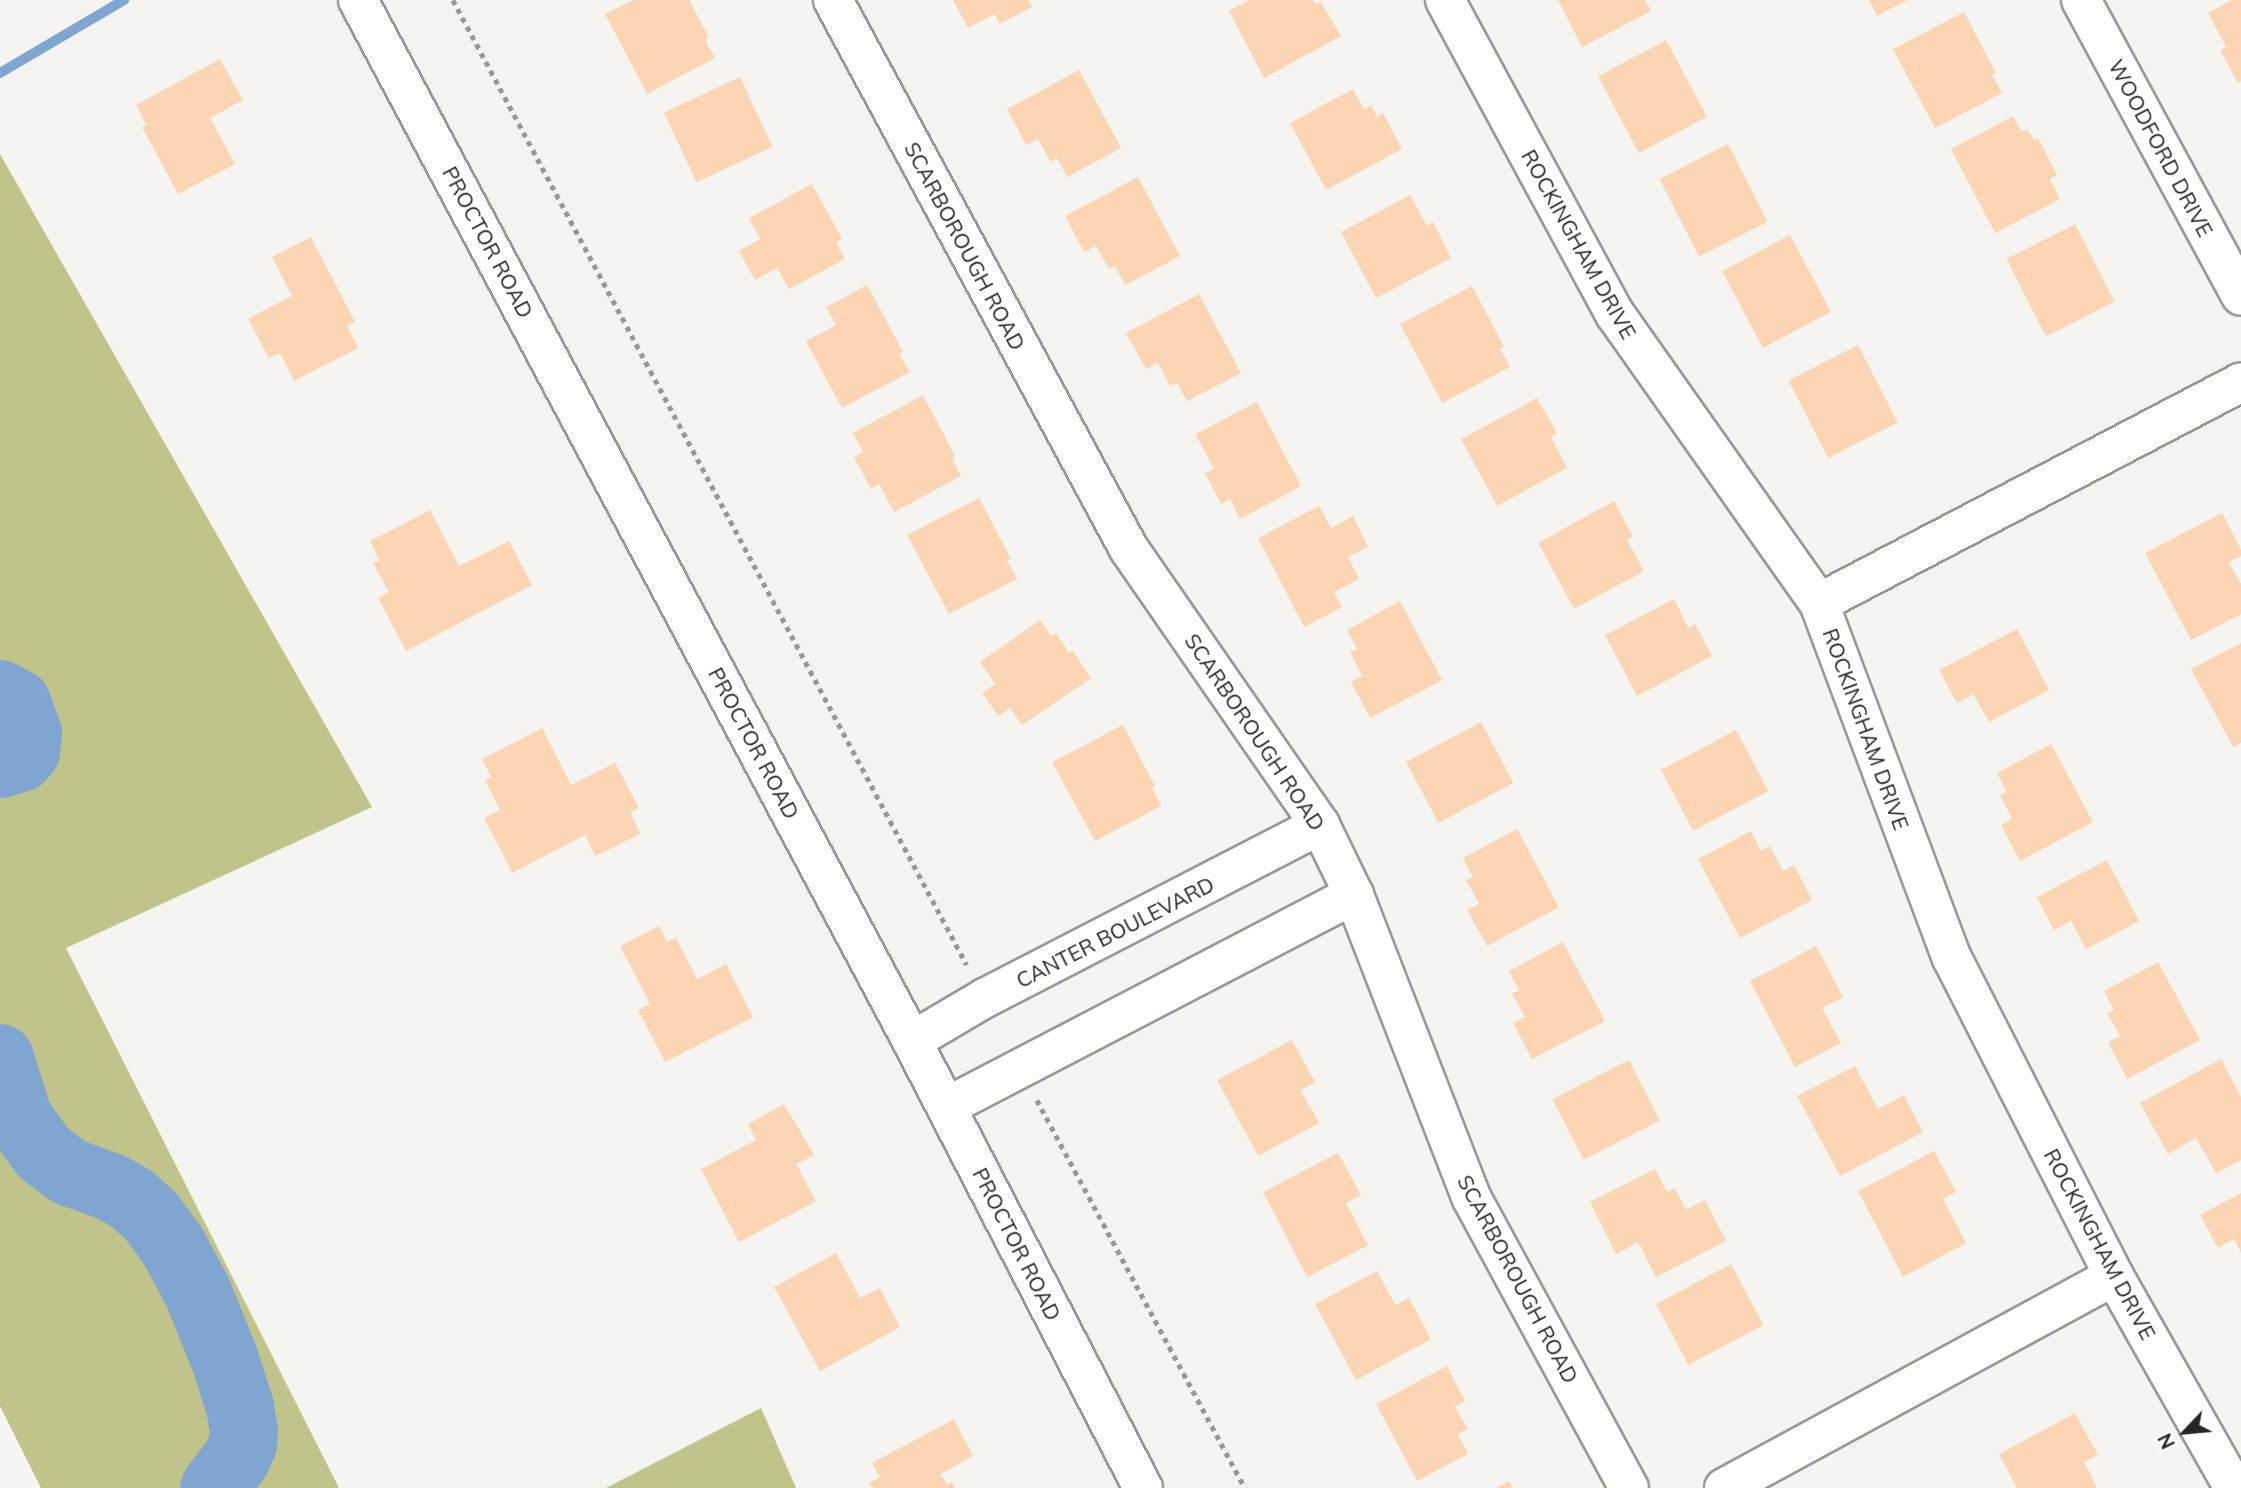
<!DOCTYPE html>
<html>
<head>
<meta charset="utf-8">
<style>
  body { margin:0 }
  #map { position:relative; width:2241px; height:1488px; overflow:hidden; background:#f6f4f1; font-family:Mulish,sans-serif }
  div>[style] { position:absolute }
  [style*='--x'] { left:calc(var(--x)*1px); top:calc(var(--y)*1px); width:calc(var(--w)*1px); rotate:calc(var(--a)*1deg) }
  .forest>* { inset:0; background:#c0c38a }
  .stream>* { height:10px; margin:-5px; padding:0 5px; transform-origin:5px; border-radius:5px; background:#81a5d1 }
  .river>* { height:68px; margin:-34px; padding:0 34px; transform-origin:34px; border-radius:34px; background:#81a5d1 }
  .building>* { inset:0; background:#fbd5b4; transform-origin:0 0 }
  .path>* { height:4.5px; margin-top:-2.25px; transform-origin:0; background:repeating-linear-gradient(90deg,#999795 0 5px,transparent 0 10px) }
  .roads { filter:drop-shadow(2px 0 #9a9896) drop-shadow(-2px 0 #9a9896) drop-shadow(0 2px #9a9896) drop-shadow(0 -2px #9a9896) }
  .street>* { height:38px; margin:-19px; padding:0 19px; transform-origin:19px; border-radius:19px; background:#fff }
  .secondary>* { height:38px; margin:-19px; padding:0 19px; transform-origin:19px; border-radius:19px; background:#fff }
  span { translate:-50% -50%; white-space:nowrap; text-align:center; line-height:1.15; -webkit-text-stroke:5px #fff; paint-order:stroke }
  .street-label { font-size:21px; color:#262524 }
  .north { position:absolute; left:2150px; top:1397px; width:70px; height:70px; -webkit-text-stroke:5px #fff; paint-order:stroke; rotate:244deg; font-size:19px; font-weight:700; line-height:28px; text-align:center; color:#262524 }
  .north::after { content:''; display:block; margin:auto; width:24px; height:32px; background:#262524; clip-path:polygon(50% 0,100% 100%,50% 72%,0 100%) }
</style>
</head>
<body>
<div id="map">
  <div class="forest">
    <div style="clip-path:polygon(0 154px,372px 807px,66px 948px,339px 1488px,41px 1488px,0 1406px)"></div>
    <div style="clip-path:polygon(761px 1408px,796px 1488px,606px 1488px)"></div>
  </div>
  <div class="stream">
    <div style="--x:0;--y:73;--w:144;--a:-30.5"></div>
  </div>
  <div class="river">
    <div style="--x:0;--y:694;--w:19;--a:28"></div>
    <div style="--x:17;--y:703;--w:32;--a:70"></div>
    <div style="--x:28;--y:733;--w:18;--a:96"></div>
    <div style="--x:26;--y:751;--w:9;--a:131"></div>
    <div style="--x:20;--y:758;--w:21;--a:163"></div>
    <div style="--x:0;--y:1058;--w:64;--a:72.7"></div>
    <div style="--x:19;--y:1119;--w:42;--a:53.7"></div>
    <div style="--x:44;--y:1153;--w:31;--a:37"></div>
    <div style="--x:69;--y:1172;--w:45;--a:19.7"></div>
    <div style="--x:111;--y:1187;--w:24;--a:30"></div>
    <div style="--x:132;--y:1199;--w:25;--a:42"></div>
    <div style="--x:151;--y:1216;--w:37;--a:54"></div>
    <div style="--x:173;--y:1246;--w:53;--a:62"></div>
    <div style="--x:198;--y:1293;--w:72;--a:68.1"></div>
    <div style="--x:225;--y:1360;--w:49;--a:72.3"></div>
    <div style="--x:240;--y:1407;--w:24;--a:81"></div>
    <div style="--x:244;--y:1431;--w:13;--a:94"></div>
    <div style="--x:243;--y:1444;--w:17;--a:115"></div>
    <div style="--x:236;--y:1459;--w:36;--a:127"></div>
  </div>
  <div class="building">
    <div style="clip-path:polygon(633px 0,689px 0,709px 38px,705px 40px,715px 58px,647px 94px,605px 14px)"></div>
    <div style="clip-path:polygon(953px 0,1028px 0,1032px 7px,999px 24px,995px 14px,968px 28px)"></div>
    <div style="clip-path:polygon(1249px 0,1313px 0,1316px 4px,1321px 2px,1341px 36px,1264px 78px,1229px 11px)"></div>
    <div style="clip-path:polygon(1558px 0,1645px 0,1651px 11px,1582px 47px)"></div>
    <div style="clip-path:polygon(1869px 0,1907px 0,1877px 16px)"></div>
    <div style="clip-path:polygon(2232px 0,2241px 0,2241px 81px,2238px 83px,2220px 50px,2226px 47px,2208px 13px)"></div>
    <div style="clip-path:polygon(1964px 12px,1996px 73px,1992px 75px,2002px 93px,1935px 128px,1893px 49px)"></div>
    <div style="left:1666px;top:40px;width:87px;height:77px;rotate:62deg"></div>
    <div style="clip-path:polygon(220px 59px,243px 100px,210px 118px,235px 164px,178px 194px,142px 127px,146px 125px,136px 105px)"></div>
    <div style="clip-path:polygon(1079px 70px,1121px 148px,1067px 177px,1057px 158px,1051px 162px,1038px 139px,1026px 145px,1007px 109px)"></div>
    <div style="left:740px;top:77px;width:77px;height:84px;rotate:65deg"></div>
    <div style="clip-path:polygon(1353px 89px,1364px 109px,1371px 105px,1377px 117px,1383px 113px,1402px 149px,1326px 190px,1290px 123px)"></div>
    <div style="clip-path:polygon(2013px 116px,2021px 132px,2027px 129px,2034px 140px,2038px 138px,2057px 175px,2050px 179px,2060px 199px,1995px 233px,1951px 149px)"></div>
    <div style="left:1728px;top:144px;width:87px;height:77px;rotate:63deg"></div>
    <div style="clip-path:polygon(1138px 177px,1180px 256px,1125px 285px,1115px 266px,1109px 269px,1096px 246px,1084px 252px,1065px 216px)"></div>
    <div style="clip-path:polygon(812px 184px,842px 239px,836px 242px,845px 259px,789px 289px,777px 268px,755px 280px,739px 251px,760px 239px,749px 218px)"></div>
    <div style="clip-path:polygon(1410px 195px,1427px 226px,1433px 222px,1451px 258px,1376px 298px,1341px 232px)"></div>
    <div style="left:2075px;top:224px;width:87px;height:77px;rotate:63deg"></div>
    <div style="left:1790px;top:235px;width:87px;height:77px;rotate:62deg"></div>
    <div style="clip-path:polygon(311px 237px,355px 322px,347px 326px,358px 348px,294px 381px,280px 353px,269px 358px,248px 319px,292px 296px,272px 257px)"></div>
    <div style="clip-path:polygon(867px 285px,903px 352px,899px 354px,910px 372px,842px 408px,806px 341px,836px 325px,826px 307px)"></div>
    <div style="clip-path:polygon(1472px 286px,1504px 347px,1500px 349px,1510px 367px,1442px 403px,1400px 324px)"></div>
    <div style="clip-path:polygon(1199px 294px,1241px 373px,1187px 401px,1177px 383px,1170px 386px,1158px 363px,1146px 369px,1126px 333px)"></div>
    <div style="left:1858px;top:345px;width:87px;height:78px;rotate:63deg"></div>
    <div style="clip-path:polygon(923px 395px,955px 456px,952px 458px,961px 476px,894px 512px,879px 484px,871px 489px,854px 457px,863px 452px,853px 433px)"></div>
    <div style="clip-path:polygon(1537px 398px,1557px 433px,1551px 437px,1567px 468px,1497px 506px,1461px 439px)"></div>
    <div style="clip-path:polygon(1257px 402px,1301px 486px,1240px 519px,1230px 499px,1221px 504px,1205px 473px,1214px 469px,1195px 434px)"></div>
    <div style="clip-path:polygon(979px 498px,1011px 559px,1007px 560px,1017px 579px,949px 614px,907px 535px)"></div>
    <div style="clip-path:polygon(1614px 501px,1633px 537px,1627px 540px,1644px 571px,1574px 609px,1538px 543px)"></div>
    <div style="clip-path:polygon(1319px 506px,1331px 528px,1353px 516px,1368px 547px,1348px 557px,1359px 579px,1334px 592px,1342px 607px,1304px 627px,1258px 538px)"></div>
    <div style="clip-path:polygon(430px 510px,459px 566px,509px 541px,532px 585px,406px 651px,378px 598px,389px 592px,373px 563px,379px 560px,370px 541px)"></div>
    <div style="clip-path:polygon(2222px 513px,2241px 550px,2241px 556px,2229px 562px,2241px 584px,2241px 614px,2191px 640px,2145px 553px)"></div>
    <div style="clip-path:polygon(1674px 599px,1688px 628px,1695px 624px,1712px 656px,1637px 696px,1605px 635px)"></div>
    <div style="clip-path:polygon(1400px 601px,1442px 680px,1370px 718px,1351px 682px,1362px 676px,1350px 652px,1357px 649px,1347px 630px)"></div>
    <div style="clip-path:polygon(1040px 620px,1051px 636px,1056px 633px,1069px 653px,1072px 650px,1091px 678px,1022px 725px,1010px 708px,998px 716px,982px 693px,995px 684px,980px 662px)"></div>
    <div style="clip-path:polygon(2017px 629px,2049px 690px,1989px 722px,1973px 694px,1957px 703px,1939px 670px)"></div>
    <div style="clip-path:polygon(2241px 643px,2241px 743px,2233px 747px,2191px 669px)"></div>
    <div style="left:1481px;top:722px;width:69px;height:85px;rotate:62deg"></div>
    <div style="clip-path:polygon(1123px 725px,1155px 786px,1152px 788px,1161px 806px,1095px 841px,1052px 762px)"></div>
    <div style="clip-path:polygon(542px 728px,571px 785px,615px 763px,639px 808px,630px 812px,640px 834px,595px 856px,585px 835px,512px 873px,484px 818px,500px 810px,485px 780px,491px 777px,482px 759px)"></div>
    <div style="left:1736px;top:730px;width:69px;height:85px;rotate:62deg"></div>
    <div style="clip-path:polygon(2051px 744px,2093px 822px,2020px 861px,2001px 825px,2012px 819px,2000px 795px,2007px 792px,1997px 773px)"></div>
    <div style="clip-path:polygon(1517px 829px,1559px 907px,1487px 946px,1467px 910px,1479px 904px,1466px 880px,1473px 877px,1463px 858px)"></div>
    <div style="clip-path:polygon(1751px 831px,1761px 851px,1770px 846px,1783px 871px,1794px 865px,1812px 900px,1740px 938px,1698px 859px)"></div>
    <div style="clip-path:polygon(2107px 860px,2139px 921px,2086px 949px,2071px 921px,2054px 930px,2037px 897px)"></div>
    <div style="clip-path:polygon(659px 926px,667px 942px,676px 938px,697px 979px,726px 964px,753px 1017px,665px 1062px,638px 1010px,650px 1004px,620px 946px)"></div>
    <div style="clip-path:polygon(1563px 942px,1605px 1021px,1532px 1059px,1513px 1023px,1525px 1017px,1512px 994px,1519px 990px,1509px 971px)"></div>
    <div style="clip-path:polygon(1816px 946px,1843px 997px,1822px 1008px,1841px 1043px,1795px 1067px,1750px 981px)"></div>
    <div style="clip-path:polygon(2158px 962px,2200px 1040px,2127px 1079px,2108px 1042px,2120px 1036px,2107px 1013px,2114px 1010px,2104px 991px)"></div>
    <div style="clip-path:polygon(1292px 1040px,1315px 1082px,1301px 1090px,1319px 1123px,1258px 1156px,1217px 1080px)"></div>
    <div style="clip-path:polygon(2221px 1059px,2241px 1097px,2241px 1160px,2216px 1173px,2196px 1138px,2168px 1154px,2140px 1103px)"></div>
    <div style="left:1629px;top:1060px;width:68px;height:86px;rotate:63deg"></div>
    <div style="clip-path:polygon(1855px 1066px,1878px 1109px,1904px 1095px,1923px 1132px,1840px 1176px,1797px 1096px)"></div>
    <div style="clip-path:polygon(784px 1104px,814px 1155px,796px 1164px,816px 1201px,739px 1242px,701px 1169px,756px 1140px,748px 1124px)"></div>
    <div style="clip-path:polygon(1934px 1151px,1956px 1192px,1943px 1199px,1966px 1243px,1903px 1277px,1858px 1191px)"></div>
    <div style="clip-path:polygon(1338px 1153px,1361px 1195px,1346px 1203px,1368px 1245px,1307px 1277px,1263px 1192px)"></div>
    <div style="clip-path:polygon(1655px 1169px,1667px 1192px,1675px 1188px,1686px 1210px,1705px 1200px,1726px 1241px,1656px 1277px,1638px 1242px,1616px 1254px,1590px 1202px)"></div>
    <div style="clip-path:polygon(2241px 1193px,2241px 1253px,2234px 1239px,2218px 1248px,2200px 1215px)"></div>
    <div style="clip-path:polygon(836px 1253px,860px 1298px,880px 1288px,900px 1327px,820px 1371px,774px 1287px)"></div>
    <div style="left:1731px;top:1264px;width:69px;height:85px;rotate:62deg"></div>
    <div style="clip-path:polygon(1377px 1271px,1395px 1305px,1409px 1298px,1431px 1339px,1356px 1380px,1315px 1304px)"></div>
    <div style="clip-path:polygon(1447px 1366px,1465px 1401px,1455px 1407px,1468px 1429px,1458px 1434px,1468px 1454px,1417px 1481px,1376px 1404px)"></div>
    <div style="clip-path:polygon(2075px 1413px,2098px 1455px,2084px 1462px,2097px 1488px,2017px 1488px,1999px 1454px)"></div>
    <div style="clip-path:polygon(954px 1419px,973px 1456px,941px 1474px,947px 1485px,952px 1482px,955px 1488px,872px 1488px,869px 1483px,880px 1477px,872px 1463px)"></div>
    <div style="clip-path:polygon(1509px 1481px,1512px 1488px,1496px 1488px)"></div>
  </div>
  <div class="path">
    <div style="--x:453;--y:0;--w:1093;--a:61.96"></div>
    <div style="--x:1037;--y:1100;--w:440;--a:61.8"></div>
  </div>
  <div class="roads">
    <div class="street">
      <div style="--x:833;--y:0;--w:624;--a:61.67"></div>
      <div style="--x:1129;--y:549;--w:336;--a:55.3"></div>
      <div style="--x:1320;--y:825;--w:78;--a:64.1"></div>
      <div style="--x:1354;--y:895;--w:324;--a:68.8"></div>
      <div style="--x:1471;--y:1197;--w:331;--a:61.5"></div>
      <div style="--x:1445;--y:0;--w:357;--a:61.6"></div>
      <div style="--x:1615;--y:314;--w:354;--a:54.8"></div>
      <div style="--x:1819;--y:603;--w:379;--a:69.5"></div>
      <div style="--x:1952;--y:958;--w:357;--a:63"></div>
      <div style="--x:2114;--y:1276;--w:244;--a:60.5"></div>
      <div style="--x:2081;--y:0;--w:336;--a:61.6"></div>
      <div style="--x:1819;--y:603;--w:476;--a:-27.6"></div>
      <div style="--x:912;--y:1041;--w:85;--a:-30.5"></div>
      <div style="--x:985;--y:998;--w:377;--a:-27.3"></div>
      <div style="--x:946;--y:1107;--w:460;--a:-27.5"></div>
      <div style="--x:1724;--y:1488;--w:444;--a:-28.5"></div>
    </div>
    <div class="secondary">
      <div style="--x:358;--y:0;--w:1179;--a:61.98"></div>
      <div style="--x:912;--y:1041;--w:503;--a:62.67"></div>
    </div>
  </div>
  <div class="street-label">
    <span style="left:2161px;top:148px;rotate:62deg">WOODFORD DRIVE</span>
    <span style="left:488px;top:242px;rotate:62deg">PROCTOR ROAD</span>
    <span style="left:1579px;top:244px;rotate:61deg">ROCKINGHAM DRIVE</span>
    <span style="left:965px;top:246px;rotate:62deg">SCARBOROUGH ROAD</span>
    <span style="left:1866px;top:729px;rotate:70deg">ROCKINGHAM DRIVE</span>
    <span style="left:1255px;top:732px;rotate:56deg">SCARBOROUGH ROAD</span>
    <span style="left:754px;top:743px;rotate:62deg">PROCTOR ROAD</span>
    <span style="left:1115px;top:932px;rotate:-27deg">CANTER BOULEVARD</span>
    <span style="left:1017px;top:1244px;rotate:63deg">PROCTOR ROAD</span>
    <span style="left:2100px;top:1244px;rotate:62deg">ROCKINGHAM DRIVE</span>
    <span style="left:1518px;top:1279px;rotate:62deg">SCARBOROUGH ROAD</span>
  </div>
  <div class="north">N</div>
</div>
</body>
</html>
